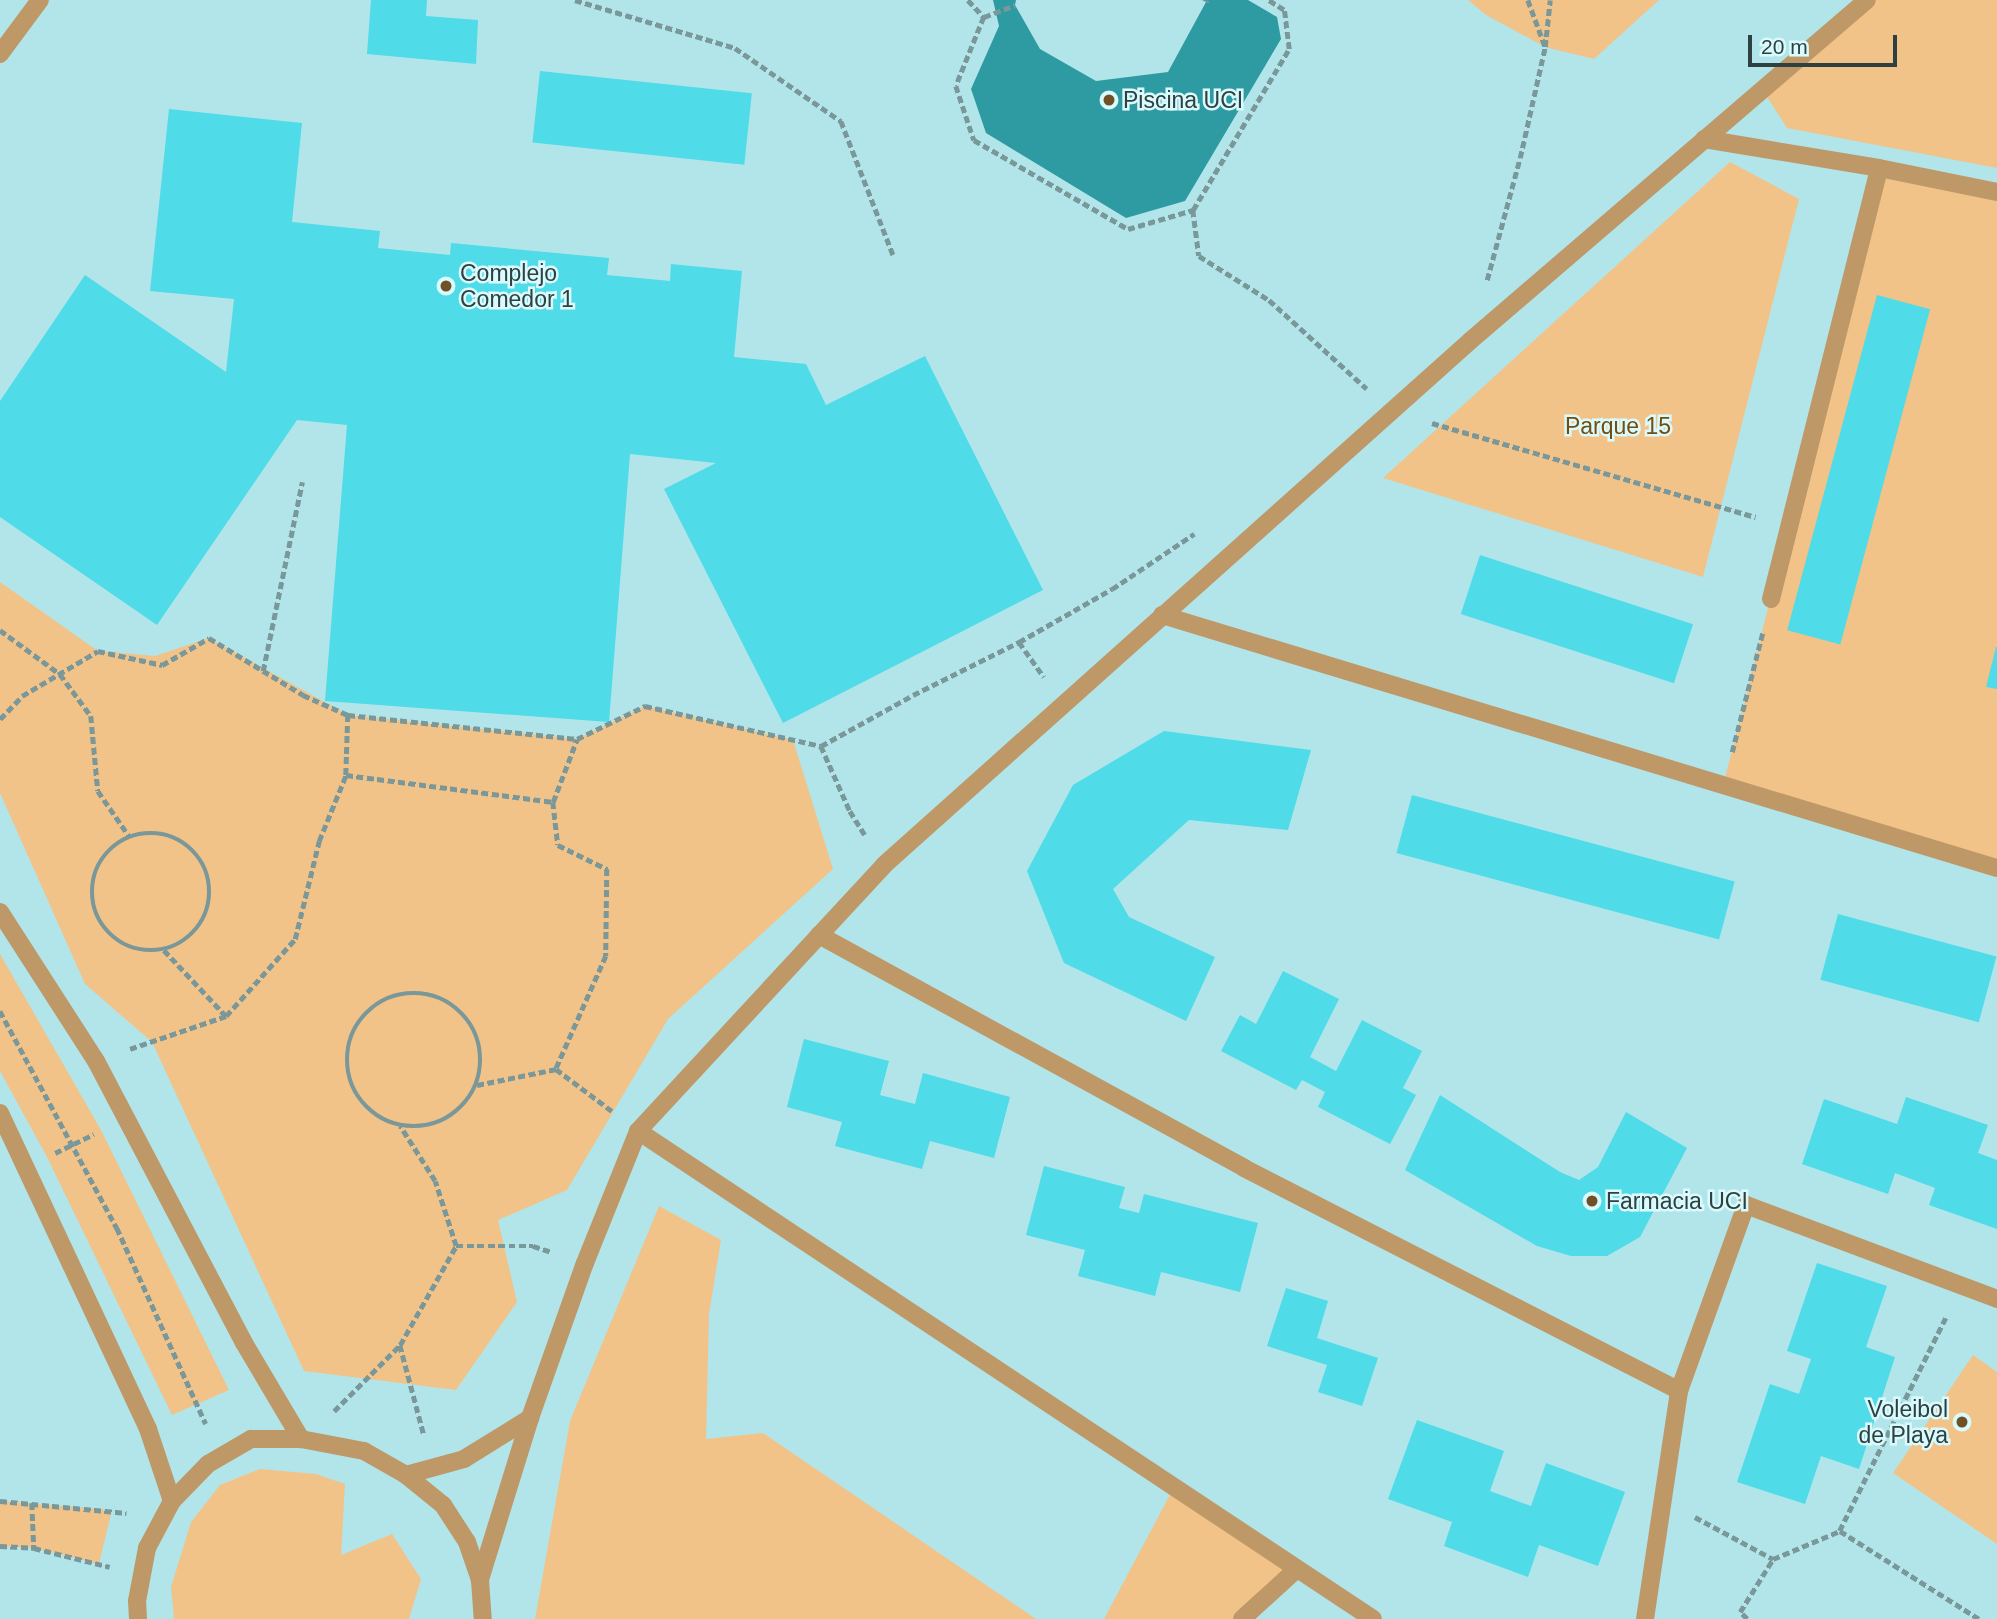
<!DOCTYPE html>
<html>
<head>
<meta charset="utf-8">
<style>
  body { margin:0 }
  #map { position:relative; width:1997px; height:1619px; overflow:hidden; background:#c6f0f3; font-family:Arial,sans-serif }
  div>[style] { position:absolute }
  [style*='--x'] { left:calc(var(--x)*1px); top:calc(var(--y)*1px); width:calc(var(--w)*1px); rotate:calc(var(--a)*1deg) }
  .built>* { inset:0; background:#b1e5ea; transform-origin:0 0 }
  .green>* { inset:0; background:#f2c388 }
  .water>* { inset:0; background:#2e9ba3 }
  .building>* { inset:0; background:#4fdbe7; transform-origin:0 0 }
  .path>* { height:4.5px; margin-top:-2.25px; transform-origin:0; background:repeating-linear-gradient(90deg,#7a9799 0 7px,transparent 0 10.5px) }
  .path>.ring { margin:-2.25px; padding:0; box-sizing:content-box; background:none; border:4.5px solid #7a9799; border-radius:50% }
  .service>* { height:18px; margin:-9px; padding:0 9px; transform-origin:9px; border-radius:9px; background:#bf9867 }
  .minor>* { height:18px; margin:-9px; padding:0 9px; transform-origin:9px; border-radius:9px; background:#bf9867 }
  .tertiary>* { height:18px; margin:-9px; padding:0 9px; transform-origin:9px; border-radius:9px; background:#bf9867 }
  .dots>* { width:19px; height:19px; translate:-50% -50%; box-sizing:border-box; border:4px solid #dafbfe; border-radius:50% }
  span { translate:-50% -50%; white-space:nowrap; text-align:center; line-height:1.15; -webkit-text-stroke:5px #dafbfe; paint-order:stroke }
  .poi-label { font-size:23px; color:#2f4041 }
  .left { translate:0 -50%; text-align:left }
  .right { translate:-100% -50%; text-align:right }
  .park-label { font-size:23px; color:#744d0f }
  .scale { position:absolute; left:1748px; top:35px; width:149px; height:32px; box-sizing:border-box; border:4px solid #2f4041; border-top:0; padding-left:9px; font-size:21px; line-height:24px; white-space:nowrap; color:#2f4041; -webkit-text-stroke:5px #dafbfe; paint-order:stroke }
</style>
</head>
<body>
<div id="map">
  <div class="built">
    <div style="left:0;top:0;width:1997px;height:1619px"></div>
  </div>
  <div class="green">
    <div style="clip-path:polygon(1468px 0,1659px 0,1594px 59px,1545px 47px,1486px 15px)"></div>
    <div style="clip-path:polygon(1867px 0,1997px 0,1997px 168px,1787px 128px,1762px 89px)"></div>
    <div style="clip-path:polygon(1730px 162px,1799px 199px,1703px 577px,1383px 478px)"></div>
    <div style="clip-path:polygon(1879px 168px,1997px 192px,1997px 868px,1723px 786px)"></div>
    <div style="clip-path:polygon(0 582px,98px 651px,155px 656px,209px 638px,348px 715px,577px 739px,645px 706px,793px 740px,833px 869px,668px 1019px,567px 1190px,498px 1220px,517px 1302px,456px 1390px,304px 1371px,152px 1042px,85px 984px,0 793px)"></div>
    <div style="clip-path:polygon(0 954px,101px 1130px,229px 1390px,172px 1415px,47px 1157px,0 1071px)"></div>
    <div style="clip-path:polygon(659px 1206px,721px 1240px,709px 1314px,706px 1439px,763px 1433px,1036px 1619px,535px 1619px,570px 1421px)"></div>
    <div style="clip-path:polygon(1973px 1355px,1997px 1372px,1997px 1544px,1893px 1473px)"></div>
    <div style="clip-path:polygon(260px 1469px,316px 1474px,345px 1484px,341px 1555px,392px 1534px,421px 1579px,409px 1619px,174px 1619px,171px 1587px,191px 1522px,220px 1485px)"></div>
    <div style="clip-path:polygon(1174px 1487px,1297px 1569px,1242px 1619px,1104px 1619px)"></div>
    <div style="clip-path:polygon(0 1501px,112px 1510px,99px 1564px,34px 1548px,0 1546px)"></div>
  </div>
  <div class="water">
    <div style="clip-path:polygon(993px 0,1016px 0,1015px 5px,1040px 49px,1096px 81px,1168px 72px,1206px 2px,1202px 0,1248px 0,1277px 17px,1281px 39px,1185px 201px,1126px 218px,986px 133px,971px 89px,999px 26px)"></div>
  </div>
  <div class="building">
    <div style="clip-path:polygon(371px 0,427px 0,426px 16px,478px 20px,476px 64px,367px 54px)"></div>
    <div style="left:540px;top:71px;width:213px;height:72px;rotate:6deg"></div>
    <div style="clip-path:polygon(169px 109px,302px 123px,292px 222px,380px 231px,378px 248px,450px 255px,451px 243px,609px 258px,607px 275px,670px 281px,671px 264px,742px 271px,734px 357px,806px 364px,826px 405px,925px 356px,1043px 590px,783px 723px,664px 489px,716px 463px,630px 454px,609px 722px,325px 701px,347px 425px,297px 420px,157px 625px,0 517px,0 401px,85px 275px,226px 372px,234px 299px,150px 291px)"></div>
    <div style="left:1877px;top:295px;width:55px;height:347px;rotate:15deg"></div>
    <div style="left:1480px;top:555px;width:224px;height:62px;rotate:18deg"></div>
    <div style="clip-path:polygon(1996px 647px,1997px 647px,1997px 689px,1986px 687px)"></div>
    <div style="clip-path:polygon(1164px 731px,1311px 750px,1288px 830px,1189px 820px,1113px 889px,1129px 917px,1215px 957px,1186px 1021px,1064px 963px,1027px 871px,1073px 785px)"></div>
    <div style="left:1412px;top:795px;width:334px;height:60px;rotate:15deg"></div>
    <div style="left:1838px;top:914px;width:164px;height:68px;rotate:15deg"></div>
    <div style="clip-path:polygon(1283px 971px,1339px 999px,1310px 1057px,1336px 1071px,1362px 1020px,1422px 1051px,1403px 1088px,1416px 1095px,1390px 1144px,1318px 1107px,1325px 1092px,1302px 1080px,1296px 1090px,1221px 1051px,1240px 1015px,1256px 1024px)"></div>
    <div style="clip-path:polygon(804px 1039px,889px 1061px,880px 1095px,915px 1104px,923px 1073px,1010px 1097px,994px 1158px,930px 1141px,922px 1169px,835px 1146px,842px 1122px,787px 1107px)"></div>
    <div style="clip-path:polygon(1440px 1095px,1560px 1172px,1579px 1180px,1598px 1167px,1626px 1112px,1687px 1148px,1640px 1237px,1607px 1256px,1571px 1256px,1537px 1246px,1405px 1170px)"></div>
    <div style="clip-path:polygon(1906px 1097px,1988px 1125px,1978px 1153px,1997px 1160px,1997px 1229px,1929px 1205px,1935px 1188px,1895px 1173px,1888px 1194px,1802px 1164px,1824px 1099px,1897px 1124px)"></div>
    <div style="clip-path:polygon(1044px 1166px,1125px 1187px,1119px 1208px,1139px 1213px,1144px 1194px,1258px 1223px,1240px 1292px,1161px 1272px,1155px 1296px,1078px 1276px,1085px 1250px,1026px 1235px)"></div>
    <div style="clip-path:polygon(1817px 1263px,1887px 1286px,1866px 1347px,1895px 1357px,1859px 1469px,1821px 1456px,1805px 1504px,1737px 1482px,1770px 1384px,1799px 1394px,1811px 1359px,1787px 1351px)"></div>
    <div style="clip-path:polygon(1286px 1288px,1328px 1301px,1317px 1338px,1378px 1358px,1362px 1406px,1318px 1392px,1327px 1365px,1267px 1346px)"></div>
    <div style="clip-path:polygon(1417px 1420px,1504px 1451px,1490px 1491px,1531px 1506px,1546px 1463px,1625px 1492px,1598px 1566px,1539px 1545px,1528px 1577px,1444px 1546px,1452px 1522px,1388px 1499px)"></div>
  </div>
  <div class="path">
    <div style="--x:575;--y:0;--w:167;--a:16.7"></div>
    <div style="--x:735;--y:48;--w:129;--a:34.6"></div>
    <div style="--x:841;--y:121;--w:146;--a:68.7"></div>
    <div style="--x:968;--y:0;--w:23;--a:47"></div>
    <div style="--x:984;--y:17;--w:74;--a:112.1"></div>
    <div style="--x:956;--y:86;--w:57;--a:71.6"></div>
    <div style="--x:974;--y:140;--w:178;--a:30"></div>
    <div style="--x:1128;--y:229;--w:68;--a:-16.3"></div>
    <div style="--x:1193;--y:210;--w:46;--a:82.6"></div>
    <div style="--x:1199;--y:256;--w:83;--a:32.2"></div>
    <div style="--x:1269;--y:300;--w:132;--a:42.2"></div>
    <div style="--x:1528;--y:0;--w:49;--a:69.7"></div>
    <div style="--x:1206;--y:2;--w:2;--a:-63"></div>
    <div style="--x:984;--y:17;--w:33;--a:-21"></div>
    <div style="--x:1193;--y:210;--w:187;--a:-59.2"></div>
    <div style="--x:1289;--y:49;--w:39;--a:-97"></div>
    <div style="--x:1284;--y:10;--w:19;--a:-148"></div>
    <div style="--x:1487;--y:280;--w:126;--a:-74.9"></div>
    <div style="--x:1520;--y:158;--w:114;--a:-77.3"></div>
    <div style="--x:1545;--y:47;--w:47;--a:-83.9"></div>
    <div style="--x:1432;--y:423;--w:337;--a:16.2"></div>
    <div style="--x:0;--y:630;--w:74;--a:36.3"></div>
    <div style="--x:60;--y:674;--w:52;--a:53.6"></div>
    <div style="--x:91;--y:716;--w:75;--a:84.7"></div>
    <div style="--x:98;--y:791;--w:55;--a:55.4"></div>
    <div style="--x:1019;--y:642;--w:43;--a:54.5"></div>
    <div style="--x:263;--y:671;--w:193;--a:-78.3"></div>
    <div style="--x:348;--y:715;--w:60;--a:91.9"></div>
    <div style="--x:346;--y:775;--w:209;--a:7.4"></div>
    <div style="--x:553;--y:802;--w:67;--a:-69.1"></div>
    <div style="--x:0;--y:719;--w:32;--a:-46"></div>
    <div style="--x:22;--y:696;--w:88;--a:-30.6"></div>
    <div style="--x:98;--y:651;--w:66;--a:12.3"></div>
    <div style="--x:162;--y:665;--w:54;--a:-29.9"></div>
    <div style="--x:209;--y:638;--w:110;--a:31.2"></div>
    <div style="--x:303;--y:695;--w:49;--a:24"></div>
    <div style="--x:348;--y:715;--w:230;--a:6"></div>
    <div style="--x:577;--y:739;--w:76;--a:-25.9"></div>
    <div style="--x:645;--y:706;--w:180;--a:12.8"></div>
    <div style="--x:821;--y:746;--w:105;--a:-29"></div>
    <div style="--x:913;--y:695;--w:119;--a:-26.6"></div>
    <div style="--x:1019;--y:642;--w:107;--a:-29.7"></div>
    <div style="--x:1112;--y:589;--w:99;--a:-33.9"></div>
    <div style="--x:821;--y:746;--w:71;--a:66"></div>
    <div style="--x:850;--y:811;--w:28;--a:58"></div>
    <div style="--x:1732;--y:752;--w:125;--a:-75.6"></div>
    <div style="--x:553;--y:802;--w:43;--a:83.4"></div>
    <div style="--x:558;--y:845;--w:55;--a:26.1"></div>
    <div style="--x:607;--y:869;--w:87;--a:90.7"></div>
    <div style="--x:606;--y:956;--w:124;--a:113.9"></div>
    <div style="--x:556;--y:1069;--w:70;--a:36.9"></div>
    <div class="ring" style="left:92px;top:833px;width:113.5px;height:113.5px"></div>
    <div style="--x:164;--y:950;--w:91;--a:46.8"></div>
    <div class="ring" style="left:347px;top:993px;width:129.5px;height:129.5px"></div>
    <div style="--x:0;--y:1011;--w:247;--a:61.7"></div>
    <div style="--x:117;--y:1228;--w:215;--a:65.6"></div>
    <div style="--x:130;--y:1049;--w:102;--a:-19"></div>
    <div style="--x:226;--y:1016;--w:103;--a:-48.1"></div>
    <div style="--x:295;--y:939;--w:101;--a:-76.2"></div>
    <div style="--x:319;--y:841;--w:71;--a:-67.8"></div>
    <div style="--x:477;--y:1085;--w:81;--a:-11.4"></div>
    <div style="--x:55;--y:1153;--w:43;--a:-26"></div>
    <div style="--x:456;--y:1246;--w:77;--a:0"></div>
    <div style="--x:533;--y:1246;--w:20;--a:18"></div>
    <div style="--x:1946;--y:1318;--w:238;--a:116.5"></div>
    <div style="--x:1840;--y:1531;--w:165;--a:32.3"></div>
    <div style="--x:400;--y:1345;--w:93;--a:75.1"></div>
    <div style="--x:334;--y:1411;--w:93;--a:-45"></div>
    <div style="--x:400;--y:1345;--w:114;--a:-60.5"></div>
    <div style="--x:456;--y:1246;--w:68;--a:-107.9"></div>
    <div style="--x:435;--y:1181;--w:65;--a:-122.5"></div>
    <div style="--x:0;--y:1501;--w:127;--a:5.4"></div>
    <div style="--x:32;--y:1503;--w:45;--a:87.5"></div>
    <div style="--x:1695;--y:1517;--w:89;--a:28.3"></div>
    <div style="--x:1773;--y:1559;--w:73;--a:-22.7"></div>
    <div style="--x:0;--y:1546;--w:34;--a:3"></div>
    <div style="--x:34;--y:1548;--w:78;--a:14"></div>
    <div style="--x:1747;--y:1619;--w:10;--a:-135"></div>
    <div style="--x:1740;--y:1612;--w:62;--a:-58.1"></div>
  </div>
  <div class="service">
    <div style="--x:1242;--y:1619;--w:74;--a:-42.3"></div>
  </div>
  <div class="minor">
    <div style="--x:0;--y:54;--w:67;--a:-53.5"></div>
    <div style="--x:1704;--y:139;--w:177;--a:9.4"></div>
    <div style="--x:1879;--y:168;--w:120;--a:11.5"></div>
    <div style="--x:1771;--y:599;--w:444;--a:-75.9"></div>
    <div style="--x:1162;--y:615;--w:872;--a:16.86"></div>
    <div style="--x:819;--y:935;--w:485;--a:28.7"></div>
    <div style="--x:1244;--y:1168;--w:489;--a:27.1"></div>
    <div style="--x:638;--y:1131;--w:882;--a:33.58"></div>
    <div style="--x:530;--y:1418;--w:164;--a:-70.5"></div>
    <div style="--x:585;--y:1263;--w:142;--a:-68.1"></div>
    <div style="--x:638;--y:1131;--w:362;--a:-47.2"></div>
    <div style="--x:884;--y:865;--w:786;--a:-41.8"></div>
    <div style="--x:1470;--y:341;--w:523;--a:-40.66"></div>
    <div style="--x:406;--y:1475;--w:60;--a:-15.4"></div>
    <div style="--x:464;--y:1459;--w:78;--a:-31.8"></div>
    <div style="--x:530;--y:1418;--w:170;--a:107.2"></div>
    <div style="--x:1645;--y:1619;--w:231;--a:-81.5"></div>
    <div style="--x:1679;--y:1391;--w:198;--a:-70.2"></div>
    <div style="--x:1746;--y:1205;--w:268;--a:20.5"></div>
  </div>
  <div class="tertiary">
    <div style="--x:0;--y:912;--w:177;--a:57.2"></div>
    <div style="--x:96;--y:1061;--w:318;--a:62.3"></div>
    <div style="--x:244;--y:1343;--w:112;--a:59.3"></div>
    <div style="--x:0;--y:1113;--w:349;--a:64.9"></div>
    <div style="--x:148;--y:1429;--w:76;--a:71.6"></div>
    <div style="--x:138;--y:1619;--w:18;--a:-93"></div>
    <div style="--x:137;--y:1601;--w:54;--a:-79.3"></div>
    <div style="--x:147;--y:1548;--w:53;--a:-62"></div>
    <div style="--x:172;--y:1501;--w:52;--a:-45.8"></div>
    <div style="--x:208;--y:1464;--w:50;--a:-30.2"></div>
    <div style="--x:251;--y:1439;--w:50;--a:0"></div>
    <div style="--x:301;--y:1439;--w:64;--a:10.8"></div>
    <div style="--x:364;--y:1451;--w:48;--a:29.7"></div>
    <div style="--x:406;--y:1475;--w:48;--a:39"></div>
    <div style="--x:443;--y:1505;--w:44;--a:57"></div>
    <div style="--x:467;--y:1542;--w:40;--a:71.1"></div>
    <div style="--x:480;--y:1580;--w:39;--a:86"></div>
  </div>
  <div class="dots">
    <div style="left:1109px;top:100px;background:#705127"></div>
    <div style="left:446px;top:286px;background:#705127"></div>
    <div style="left:1592px;top:1201px;background:#705127"></div>
    <div style="left:1962px;top:1422px;background:#705127"></div>
  </div>
  <div class="poi-label">
    <span class="left" style="left:1123px;top:100px">Piscina UCI</span>
    <span class="left" style="left:460px;top:286px">Complejo<br>Comedor 1</span>
    <span class="left" style="left:1606px;top:1201px">Farmacia UCI</span>
    <span class="right" style="left:1948px;top:1422px">Voleibol<br>de Playa</span>
  </div>
  <div class="park-label">
    <span style="left:1618px;top:426px">Parque 15</span>
  </div>
  <div class="scale">20 m</div>
</div>
</body>
</html>
